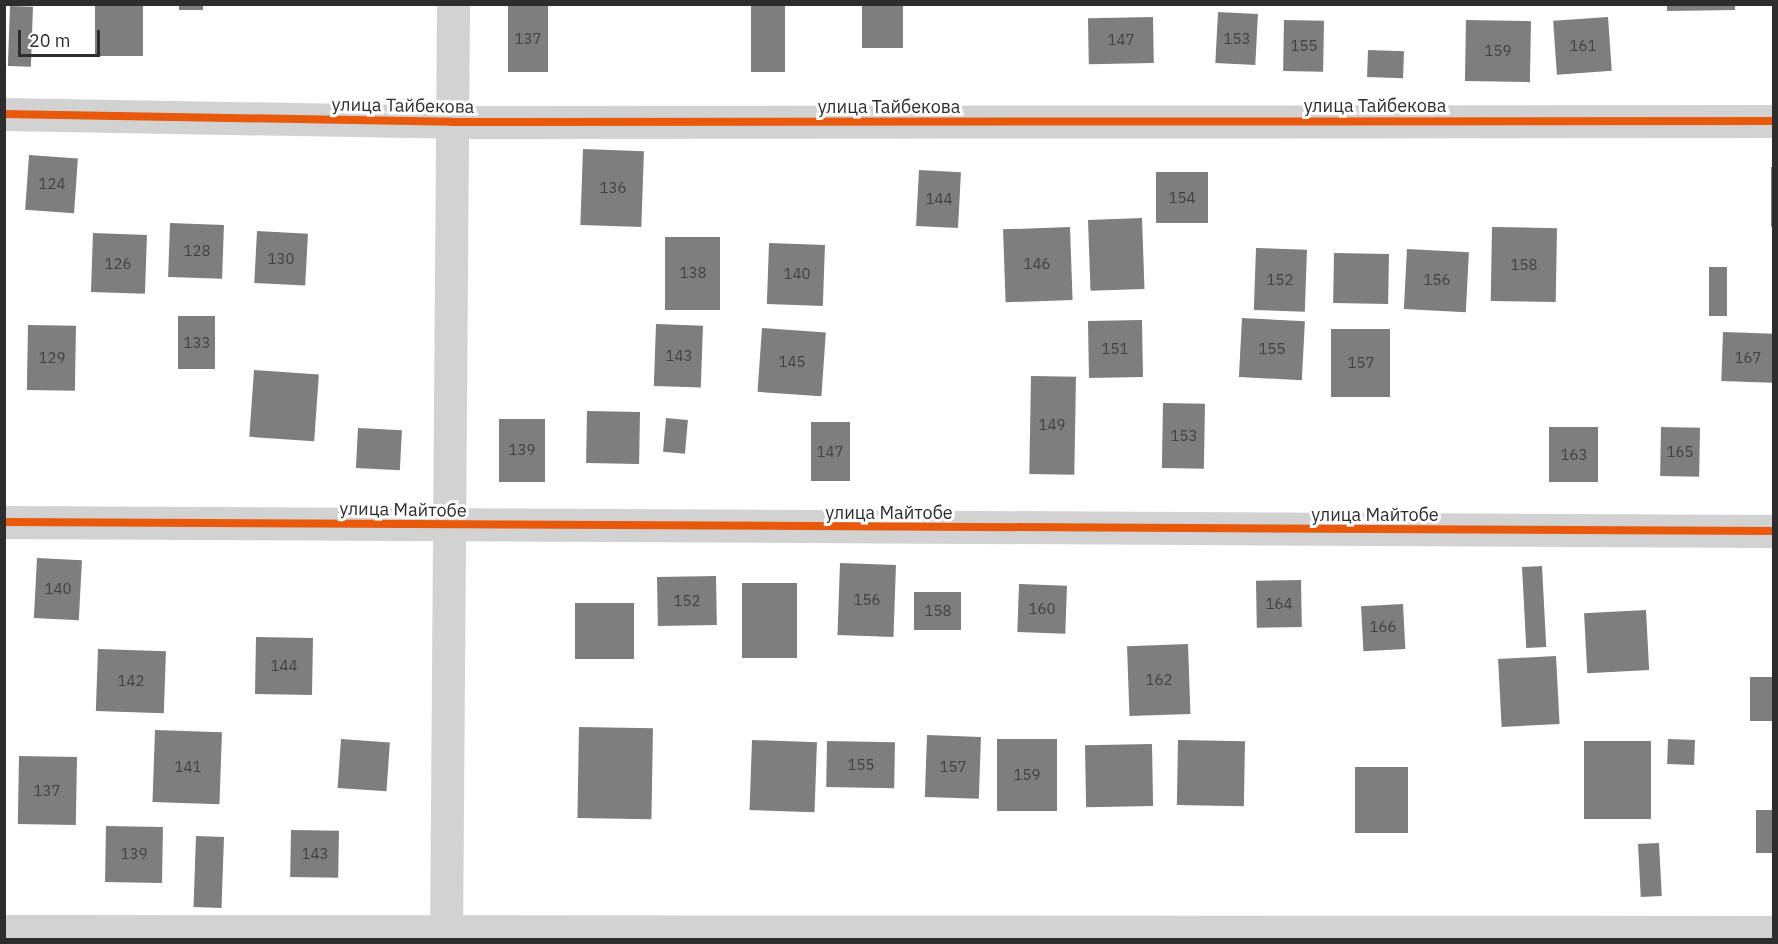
<!DOCTYPE html>
<html>
<head>
<meta charset="utf-8">
<style>
  body { margin:0 }
  #map { position:relative; width:1778px; height:944px; overflow:hidden; background:#fff; font-family:"IBM Plex Sans",sans-serif }
  div>[style] { position:absolute }
  [style*='--x'] { left:calc(var(--x)*1px); top:calc(var(--y)*1px); width:calc(var(--w)*1px); rotate:calc(var(--a)*1deg) }
  .building>* { inset:0; background:#7e7e7e; transform-origin:0 0 }
  .minor>* { height:33px; margin:-16.5px; padding:0 16.5px; transform-origin:16.5px; border-radius:16.5px; background:#d2d2d2 }
  .cycleway>* { height:8px; margin:-4px; padding:0 4px; transform-origin:4px; border-radius:4px; background:#e8590c }
  span { translate:-50% -50%; white-space:nowrap; text-align:center; line-height:1.15; -webkit-text-stroke:6px #fff; paint-order:stroke }
  .number-label { font-size:15px; color:#414141 }
  .number-label span { -webkit-text-stroke-width:0 }
  .street-label { font-size:18px; color:#2d2d2d }
  .frame { position:absolute; inset:0; border:6px solid #2d2d2d; pointer-events:none }
  .scale { position:absolute; left:18px; top:30px; width:82px; height:27px; box-sizing:border-box; border:3px solid #2d2d2d; border-top:0; padding-left:8px; font-size:18px; line-height:21px; white-space:nowrap; color:#2d2d2d; -webkit-text-stroke:4px #fff; paint-order:stroke }
</style>
</head>
<body>
<div id="map">
  <div class="building">
    <div style="left:95px;top:4px;width:48px;height:52px"></div>
    <div style="left:179px;top:4px;width:24px;height:6px"></div>
    <div style="left:751px;top:4px;width:34px;height:68px"></div>
    <div style="left:862px;top:4px;width:41px;height:44px"></div>
    <div style="clip-path:polygon(1667px 4px,1735px 4px,1735px 10px,1667px 11px)"></div>
    <div style="left:508px;top:5px;width:40px;height:67px"></div>
    <div style="left:10px;top:6px;width:23px;height:60px;rotate:2deg"></div>
    <div style="left:1218px;top:12px;width:40px;height:51px;rotate:3deg"></div>
    <div style="left:1153px;top:17px;width:46px;height:65px;rotate:89deg"></div>
    <div style="left:1608px;top:17px;width:54px;height:55px;rotate:86deg"></div>
    <div style="left:1284px;top:20px;width:40px;height:51px;rotate:1deg"></div>
    <div style="left:1466px;top:20px;width:65px;height:61px;rotate:1deg"></div>
    <div style="left:1368px;top:50px;width:36px;height:27px;rotate:2deg"></div>
    <div style="left:583px;top:149px;width:61px;height:76px;rotate:2deg"></div>
    <div style="left:29px;top:155px;width:49px;height:55px;rotate:4deg"></div>
    <div style="left:1771px;top:167px;width:3px;height:60px"></div>
    <div style="left:919px;top:170px;width:42px;height:56px;rotate:3deg"></div>
    <div style="left:1156px;top:172px;width:52px;height:51px"></div>
    <div style="left:1142px;top:218px;width:71px;height:54px;rotate:88deg"></div>
    <div style="left:170px;top:223px;width:54px;height:54px;rotate:2deg"></div>
    <div style="left:1070px;top:227px;width:73px;height:67px;rotate:88deg"></div>
    <div style="left:1492px;top:227px;width:65px;height:74px;rotate:1deg"></div>
    <div style="left:257px;top:231px;width:51px;height:52px;rotate:3deg"></div>
    <div style="left:93px;top:233px;width:54px;height:59px;rotate:2deg"></div>
    <div style="left:720px;top:237px;width:73px;height:55px;rotate:90deg"></div>
    <div style="left:769px;top:243px;width:56px;height:61px;rotate:2deg"></div>
    <div style="left:1256px;top:248px;width:51px;height:62px;rotate:2deg"></div>
    <div style="left:1407px;top:249px;width:62px;height:60px;rotate:3deg"></div>
    <div style="left:1334px;top:253px;width:55px;height:50px;rotate:1deg"></div>
    <div style="left:1709px;top:267px;width:18px;height:49px"></div>
    <div style="left:178px;top:316px;width:37px;height:53px"></div>
    <div style="left:1242px;top:318px;width:63px;height:59px;rotate:3deg"></div>
    <div style="left:1142px;top:320px;width:57px;height:54px;rotate:89deg"></div>
    <div style="left:656px;top:324px;width:47px;height:62px;rotate:2deg"></div>
    <div style="left:28px;top:325px;width:48px;height:65px;rotate:1deg"></div>
    <div style="left:762px;top:328px;width:64px;height:64px;rotate:4deg"></div>
    <div style="left:1331px;top:329px;width:59px;height:68px"></div>
    <div style="left:1723px;top:332px;width:51px;height:49px;rotate:2deg"></div>
    <div style="left:254px;top:370px;width:65px;height:67px;rotate:4deg"></div>
    <div style="left:1031px;top:376px;width:45px;height:98px;rotate:1deg"></div>
    <div style="left:1163px;top:403px;width:42px;height:65px;rotate:1deg"></div>
    <div style="left:587px;top:411px;width:53px;height:52px;rotate:1deg"></div>
    <div style="left:666px;top:418px;width:22px;height:34px;rotate:5deg"></div>
    <div style="left:499px;top:419px;width:46px;height:63px"></div>
    <div style="left:811px;top:422px;width:39px;height:59px"></div>
    <div style="left:1549px;top:427px;width:49px;height:55px"></div>
    <div style="left:1661px;top:427px;width:39px;height:49px;rotate:1deg"></div>
    <div style="left:358px;top:428px;width:44px;height:40px;rotate:3deg"></div>
    <div style="left:37px;top:558px;width:45px;height:60px;rotate:3deg"></div>
    <div style="left:840px;top:563px;width:56px;height:72px;rotate:2deg"></div>
    <div style="left:1542px;top:566px;width:81px;height:20px;rotate:87deg"></div>
    <div style="left:716px;top:576px;width:49px;height:59px;rotate:89deg"></div>
    <div style="left:1301px;top:580px;width:47px;height:45px;rotate:89deg"></div>
    <div style="left:742px;top:583px;width:55px;height:75px"></div>
    <div style="left:1019px;top:584px;width:48px;height:48px;rotate:2deg"></div>
    <div style="left:914px;top:592px;width:47px;height:38px"></div>
    <div style="left:634px;top:603px;width:56px;height:59px;rotate:90deg"></div>
    <div style="left:1403px;top:604px;width:45px;height:42px;rotate:87deg"></div>
    <div style="left:1646px;top:610px;width:60px;height:62px;rotate:87deg"></div>
    <div style="left:256px;top:637px;width:57px;height:57px;rotate:1deg"></div>
    <div style="left:1188px;top:644px;width:70px;height:61px;rotate:88deg"></div>
    <div style="left:98px;top:649px;width:68px;height:62px;rotate:2deg"></div>
    <div style="left:1556px;top:656px;width:68px;height:58px;rotate:87deg"></div>
    <div style="left:1750px;top:677px;width:24px;height:44px"></div>
    <div style="left:579px;top:727px;width:74px;height:91px;rotate:1deg"></div>
    <div style="left:155px;top:730px;width:67px;height:72px;rotate:2deg"></div>
    <div style="left:927px;top:735px;width:54px;height:62px;rotate:2deg"></div>
    <div style="left:341px;top:739px;width:49px;height:49px;rotate:4deg"></div>
    <div style="left:997px;top:739px;width:60px;height:72px"></div>
    <div style="left:1668px;top:739px;width:27px;height:25px;rotate:2deg"></div>
    <div style="left:752px;top:740px;width:65px;height:70px;rotate:2deg"></div>
    <div style="left:1178px;top:740px;width:67px;height:65px;rotate:1deg"></div>
    <div style="left:827px;top:741px;width:68px;height:46px;rotate:1deg"></div>
    <div style="left:1584px;top:741px;width:67px;height:78px"></div>
    <div style="left:1152px;top:744px;width:62px;height:67px;rotate:89deg"></div>
    <div style="left:19px;top:756px;width:58px;height:68px;rotate:1deg"></div>
    <div style="left:1355px;top:767px;width:53px;height:66px"></div>
    <div style="left:1774px;top:810px;width:43px;height:18px;rotate:90deg"></div>
    <div style="left:106px;top:826px;width:57px;height:56px;rotate:1deg"></div>
    <div style="left:291px;top:830px;width:48px;height:47px;rotate:1deg"></div>
    <div style="left:196px;top:836px;width:28px;height:71px;rotate:2deg"></div>
    <div style="left:1659px;top:843px;width:53px;height:21px;rotate:87deg"></div>
  </div>
  <div class="minor">
    <div style="--x:4;--y:114;--w:448;--a:1"></div>
    <div style="--x:452;--y:122;--w:1322;--a:-0.04"></div>
    <div style="--x:4;--y:522;--w:1770;--a:0.29"></div>
    <div style="--x:4;--y:931;--w:1770;--a:0.03"></div>
    <div style="--x:446;--y:940;--w:936;--a:-89.57"></div>
  </div>
  <div class="cycleway">
    <div style="--x:4;--y:114;--w:448;--a:1"></div>
    <div style="--x:452;--y:122;--w:1322;--a:-0.04"></div>
    <div style="--x:4;--y:522;--w:1770;--a:0.29"></div>
  </div>
  <div class="number-label">
    <span style="left:528px;top:39px">137</span>
    <span style="left:1237px;top:39px">153</span>
    <span style="left:1121px;top:40px">147</span>
    <span style="left:1304px;top:46px">155</span>
    <span style="left:1583px;top:46px">161</span>
    <span style="left:1498px;top:51px">159</span>
    <span style="left:52px;top:184px">124</span>
    <span style="left:613px;top:188px">136</span>
    <span style="left:1182px;top:198px">154</span>
    <span style="left:939px;top:199px">144</span>
    <span style="left:197px;top:251px">128</span>
    <span style="left:281px;top:259px">130</span>
    <span style="left:118px;top:264px">126</span>
    <span style="left:1037px;top:264px">146</span>
    <span style="left:1524px;top:265px">158</span>
    <span style="left:693px;top:273px">138</span>
    <span style="left:797px;top:274px">140</span>
    <span style="left:1280px;top:280px">152</span>
    <span style="left:1437px;top:280px">156</span>
    <span style="left:197px;top:343px">133</span>
    <span style="left:1115px;top:349px">151</span>
    <span style="left:1272px;top:349px">155</span>
    <span style="left:679px;top:356px">143</span>
    <span style="left:52px;top:358px">129</span>
    <span style="left:1748px;top:358px">167</span>
    <span style="left:792px;top:362px">145</span>
    <span style="left:1361px;top:363px">157</span>
    <span style="left:1052px;top:425px">149</span>
    <span style="left:1184px;top:436px">153</span>
    <span style="left:522px;top:450px">139</span>
    <span style="left:830px;top:452px">147</span>
    <span style="left:1680px;top:452px">165</span>
    <span style="left:1574px;top:455px">163</span>
    <span style="left:58px;top:589px">140</span>
    <span style="left:867px;top:600px">156</span>
    <span style="left:687px;top:601px">152</span>
    <span style="left:1279px;top:604px">164</span>
    <span style="left:1042px;top:609px">160</span>
    <span style="left:938px;top:611px">158</span>
    <span style="left:1383px;top:627px">166</span>
    <span style="left:284px;top:666px">144</span>
    <span style="left:1159px;top:680px">162</span>
    <span style="left:131px;top:681px">142</span>
    <span style="left:861px;top:765px">155</span>
    <span style="left:188px;top:767px">141</span>
    <span style="left:953px;top:767px">157</span>
    <span style="left:1027px;top:775px">159</span>
    <span style="left:47px;top:791px">137</span>
    <span style="left:134px;top:854px">139</span>
    <span style="left:315px;top:854px">143</span>
  </div>
  <div class="street-label">
    <span style="left:403px;top:106px;rotate:1deg">улица Тайбекова</span>
    <span style="left:1375px;top:106px">улица Тайбекова</span>
    <span style="left:889px;top:107px">улица Тайбекова</span>
    <span style="left:403px;top:510px;rotate:1deg">улица Майтобе</span>
    <span style="left:889px;top:513px">улица Майтобе</span>
    <span style="left:1375px;top:515px">улица Майтобе</span>
  </div>
  <div class="frame"></div>
  <div class="scale">20 m</div>
</div>
</body>
</html>
